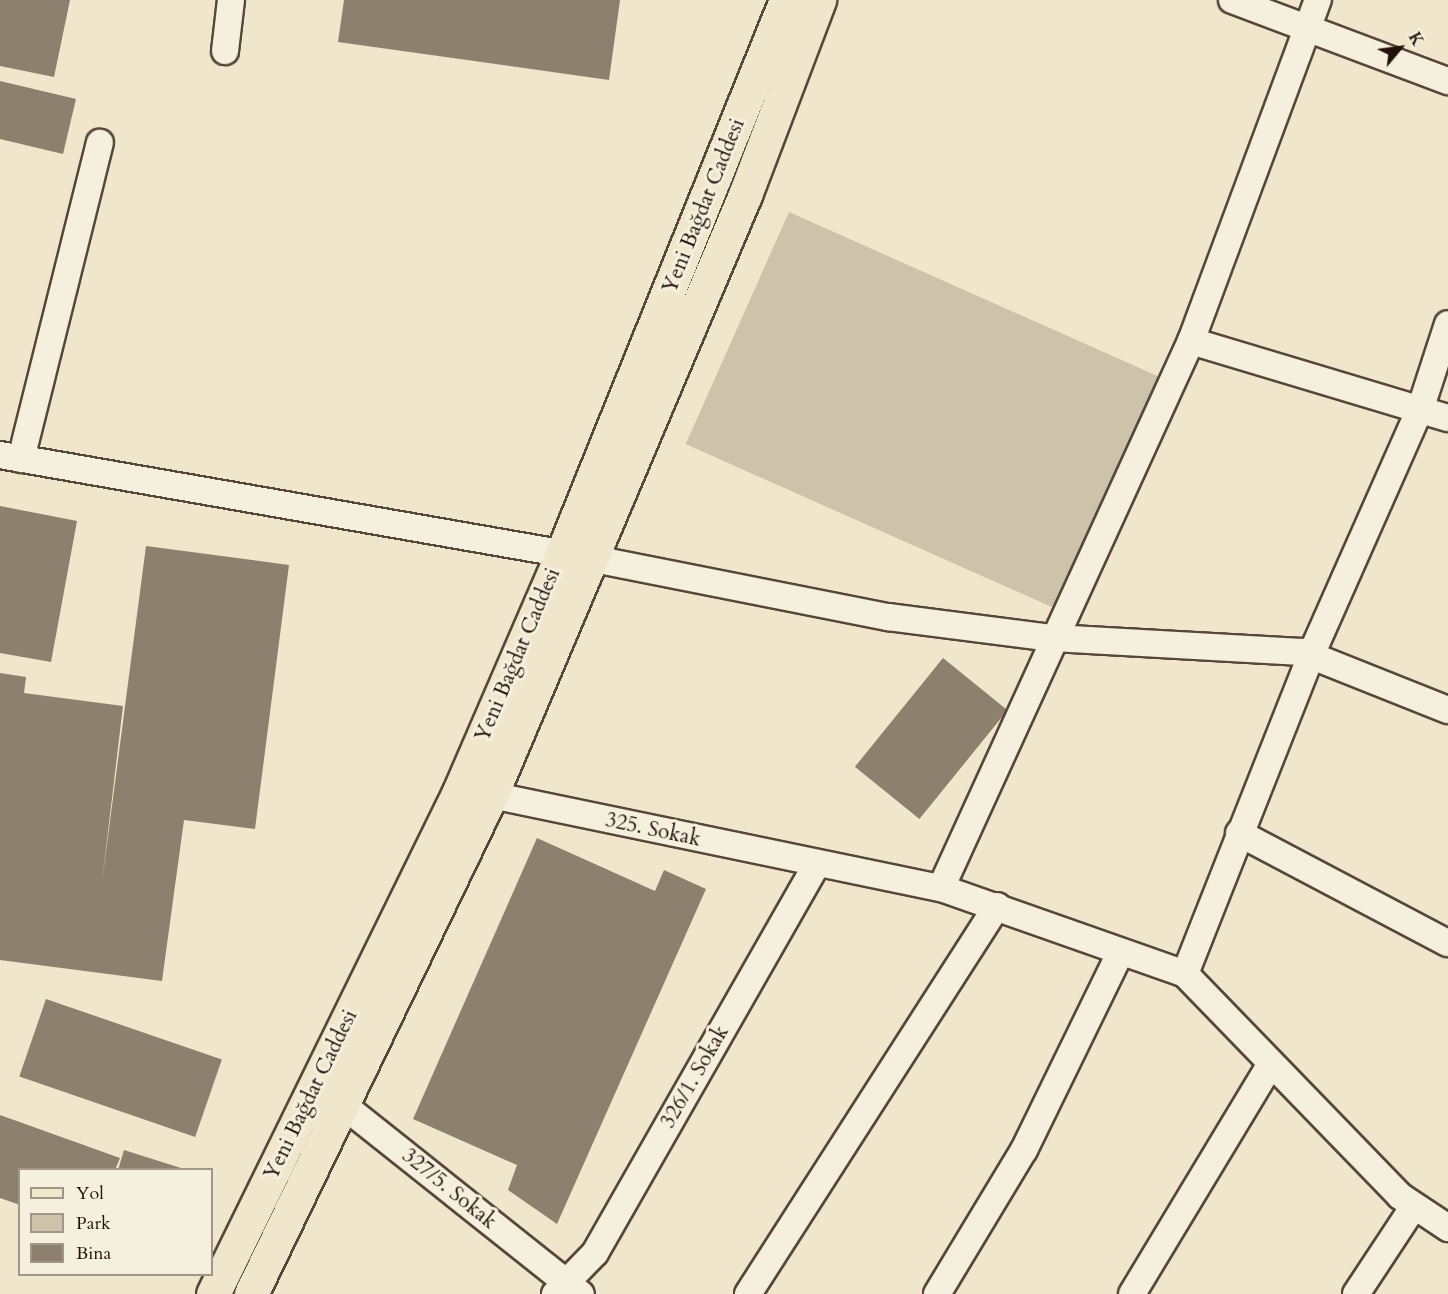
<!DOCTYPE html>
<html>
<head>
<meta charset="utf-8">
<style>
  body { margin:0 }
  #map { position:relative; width:1448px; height:1294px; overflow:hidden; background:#f0e6cb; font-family:Cardo,serif }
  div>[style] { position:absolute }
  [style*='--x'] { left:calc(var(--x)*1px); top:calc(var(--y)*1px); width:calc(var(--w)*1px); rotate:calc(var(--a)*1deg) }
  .green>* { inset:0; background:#cdc2aa; transform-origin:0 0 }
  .building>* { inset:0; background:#8d806e; transform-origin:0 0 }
  .roads { filter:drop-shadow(2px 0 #56473a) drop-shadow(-2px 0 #56473a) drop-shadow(0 2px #56473a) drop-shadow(0 -2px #56473a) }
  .minor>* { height:26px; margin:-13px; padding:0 13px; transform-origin:13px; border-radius:13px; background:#f5efdd }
  .major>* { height:33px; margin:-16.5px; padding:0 16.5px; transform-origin:16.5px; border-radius:16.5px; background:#f0e6cb }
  span { translate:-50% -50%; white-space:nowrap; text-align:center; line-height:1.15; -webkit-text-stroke:6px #f5efdd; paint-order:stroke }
  .street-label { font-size:21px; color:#22120a }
  .legend { position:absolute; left:18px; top:1168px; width:195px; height:108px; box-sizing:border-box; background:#f5efdd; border:2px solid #a19789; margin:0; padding:8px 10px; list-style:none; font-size:18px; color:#22120a }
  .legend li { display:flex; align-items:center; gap:12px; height:30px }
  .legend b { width:30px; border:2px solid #a19789 }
  .north { position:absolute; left:1370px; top:18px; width:60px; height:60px; -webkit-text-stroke:4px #f5efdd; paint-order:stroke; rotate:61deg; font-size:16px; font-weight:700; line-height:24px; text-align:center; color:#22120a }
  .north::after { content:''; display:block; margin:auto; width:21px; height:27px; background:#22120a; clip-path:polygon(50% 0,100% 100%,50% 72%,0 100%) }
</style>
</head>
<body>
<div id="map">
  <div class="green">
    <div style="left:789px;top:212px;width:404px;height:254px;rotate:24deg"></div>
  </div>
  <div class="building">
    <div style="clip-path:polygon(0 0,70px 0,54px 77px,0 66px)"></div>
    <div style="clip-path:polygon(344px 0,620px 0,609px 80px,338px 42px)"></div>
    <div style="clip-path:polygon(0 81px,76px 99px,63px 154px,0 139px)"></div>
    <div style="clip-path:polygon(0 506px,77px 521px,51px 662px,0 653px)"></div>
    <div style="clip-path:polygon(146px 546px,289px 565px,255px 829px,184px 820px,162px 981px,0 960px,0 673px,26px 677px,24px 693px,123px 706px,102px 882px)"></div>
    <div style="left:943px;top:658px;width:83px;height:140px;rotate:39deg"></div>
    <div style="clip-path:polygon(537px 838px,655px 891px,664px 870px,706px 889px,557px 1224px,508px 1190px,517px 1165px,413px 1119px)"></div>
    <div style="left:46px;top:999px;width:186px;height:82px;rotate:19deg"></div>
    <div style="clip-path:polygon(0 1115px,120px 1158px,115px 1170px,20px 1170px,20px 1205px,0 1198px)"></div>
    <div style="clip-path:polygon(124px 1150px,184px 1169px,183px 1170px,118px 1170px)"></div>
  </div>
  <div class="roads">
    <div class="minor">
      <div style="--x:1232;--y:0;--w:231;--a:20.6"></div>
      <div style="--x:225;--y:51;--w:51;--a:-83.3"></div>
      <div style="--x:1191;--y:341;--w:268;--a:16.7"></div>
      <div style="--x:0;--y:455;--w:603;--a:9.93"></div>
      <div style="--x:594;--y:559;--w:300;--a:11.2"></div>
      <div style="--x:888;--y:617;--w:166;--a:7.3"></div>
      <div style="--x:1053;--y:638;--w:249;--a:3.2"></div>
      <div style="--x:1302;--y:652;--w:157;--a:21.7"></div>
      <div style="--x:21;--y:459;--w:326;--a:-76"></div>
      <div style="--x:491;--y:795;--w:460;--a:11.7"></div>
      <div style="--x:941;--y:888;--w:259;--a:19.4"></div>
      <div style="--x:1185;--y:974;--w:309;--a:45.9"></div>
      <div style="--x:1400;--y:1196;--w:58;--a:33.7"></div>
      <div style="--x:1239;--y:833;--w:236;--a:27.8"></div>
      <div style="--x:941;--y:888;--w:601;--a:-65.44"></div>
      <div style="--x:1191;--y:341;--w:364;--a:-69.6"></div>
      <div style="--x:1185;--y:974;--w:343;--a:-68.4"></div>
      <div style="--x:1311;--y:655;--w:271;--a:-66.1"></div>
      <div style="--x:1421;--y:407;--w:87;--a:-72"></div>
      <div style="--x:328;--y:1093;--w:323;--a:38.5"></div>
      <div style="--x:555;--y:1294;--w:57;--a:-45.7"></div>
      <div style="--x:595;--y:1253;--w:447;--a:-60.3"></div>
      <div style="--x:748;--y:1294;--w:461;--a:-57.3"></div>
      <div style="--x:937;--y:1294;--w:168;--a:-58.9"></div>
      <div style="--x:1024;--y:1150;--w:219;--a:-64"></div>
      <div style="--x:1132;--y:1294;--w:267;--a:-58.9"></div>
      <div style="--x:1356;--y:1294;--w:105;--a:-56.6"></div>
    </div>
    <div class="major">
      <div style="--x:213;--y:1294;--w:559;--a:-63.89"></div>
      <div style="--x:459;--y:792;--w:259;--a:-66.6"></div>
      <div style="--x:562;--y:554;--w:598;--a:-67.98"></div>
      <div style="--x:251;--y:1294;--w:554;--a:-64.31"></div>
      <div style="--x:491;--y:795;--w:652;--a:-67.06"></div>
      <div style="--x:745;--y:195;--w:209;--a:-69.2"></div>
    </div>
  </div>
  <div class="street-label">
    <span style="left:704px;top:206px;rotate:-68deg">Yeni Bağdat Caddesi</span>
    <span style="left:518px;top:655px;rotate:-67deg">Yeni Bağdat Caddesi</span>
    <span style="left:653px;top:830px;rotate:12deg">325. Sokak</span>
    <span style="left:695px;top:1077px;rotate:-60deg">326/1. Sokak</span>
    <span style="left:311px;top:1095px;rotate:-64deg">Yeni Bağdat Caddesi</span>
    <span style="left:449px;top:1189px;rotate:39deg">327/5. Sokak</span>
  </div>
  <ul class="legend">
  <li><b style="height:8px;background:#f0e6cb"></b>Yol</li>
  <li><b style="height:16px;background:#cdc2aa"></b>Park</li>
  <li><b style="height:16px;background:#8d806e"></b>Bina</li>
  </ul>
  <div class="north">K</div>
</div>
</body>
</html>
